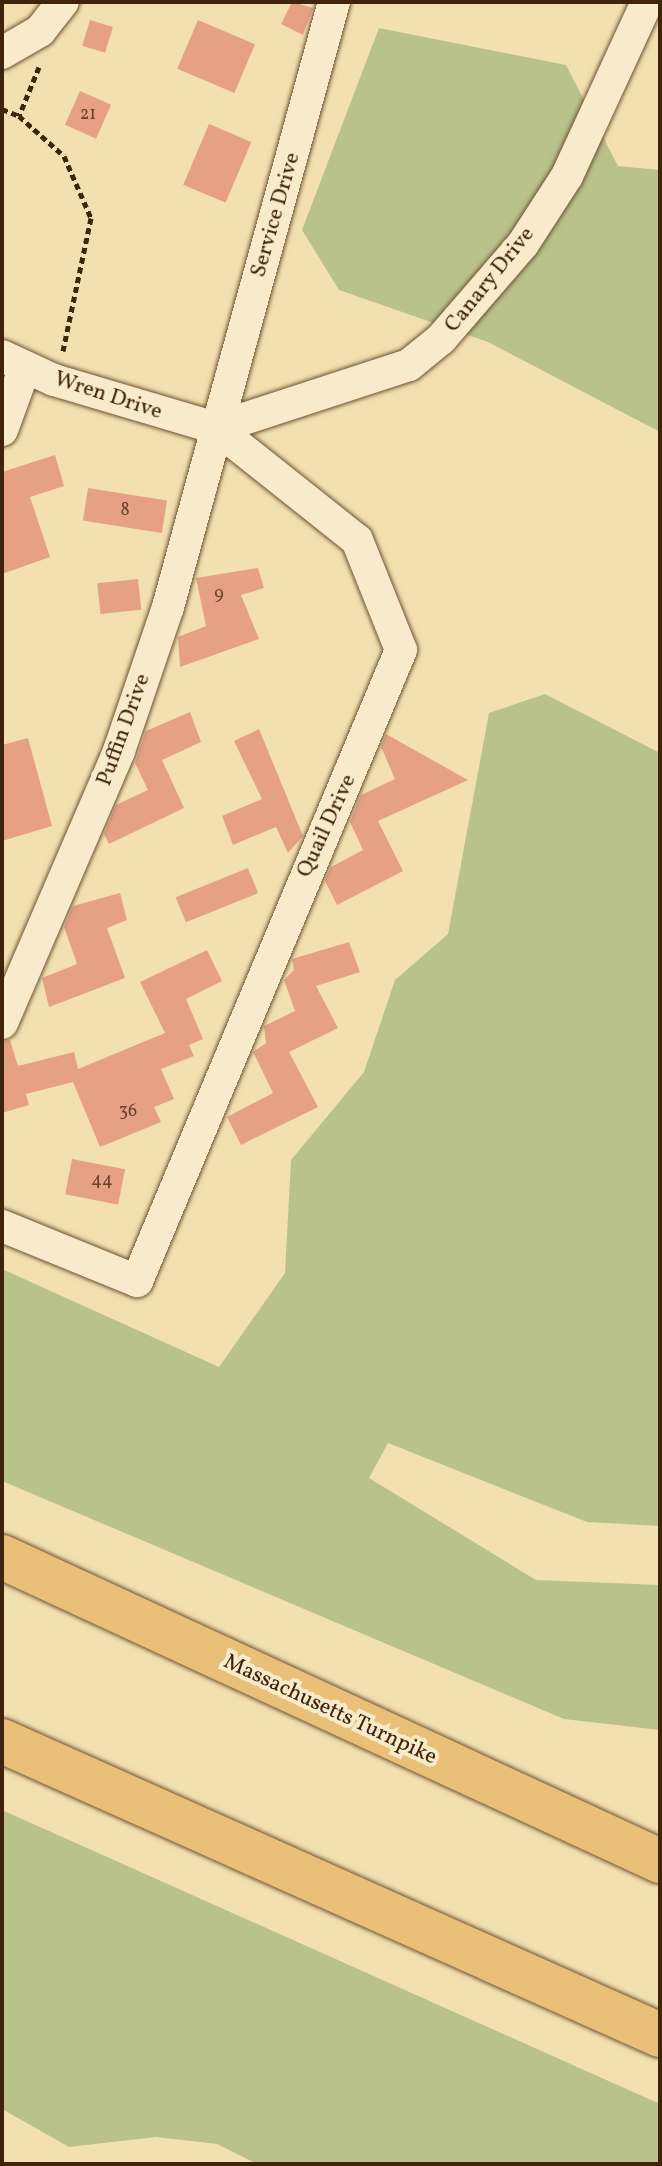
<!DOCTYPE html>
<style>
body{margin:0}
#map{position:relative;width:662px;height:2166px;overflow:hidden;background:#f3e0b0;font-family:Vollkorn,serif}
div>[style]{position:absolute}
.green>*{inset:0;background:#bac28c}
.building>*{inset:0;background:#e6a185;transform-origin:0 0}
.path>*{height:5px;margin-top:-2.5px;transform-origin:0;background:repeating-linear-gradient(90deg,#40230b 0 6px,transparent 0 10px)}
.roads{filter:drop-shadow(0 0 2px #6d5234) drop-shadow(0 0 2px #6d5234)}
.street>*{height:32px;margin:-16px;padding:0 16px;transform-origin:16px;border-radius:16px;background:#f7ebcc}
.highway>*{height:44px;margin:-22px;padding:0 22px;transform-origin:22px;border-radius:22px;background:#eac078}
span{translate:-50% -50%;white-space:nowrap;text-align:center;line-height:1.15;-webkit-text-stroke:8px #f7ebcc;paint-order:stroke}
.number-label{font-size:18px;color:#6a422a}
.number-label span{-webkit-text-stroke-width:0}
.street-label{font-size:22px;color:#40230b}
.frame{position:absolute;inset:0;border:4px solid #40230b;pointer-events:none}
</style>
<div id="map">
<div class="green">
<div style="clip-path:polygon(379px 28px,566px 65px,618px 166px,660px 170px,660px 432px,488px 342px,339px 290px,302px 230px)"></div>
<div style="clip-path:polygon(545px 694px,660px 753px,660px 1526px,587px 1522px,388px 1443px,369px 1478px,536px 1580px,660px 1585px,660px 1730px,564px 1719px,2px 1481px,2px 1269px,219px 1367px,285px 1273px,291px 1160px,364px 1072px,395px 980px,448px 934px,489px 713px)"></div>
<div style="clip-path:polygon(2px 1810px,660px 2104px,660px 2164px,257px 2164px,217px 2144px,156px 2137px,69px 2147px,2px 2109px)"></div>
</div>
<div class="building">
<div style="clip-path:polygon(292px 2px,313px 8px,303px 35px,281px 24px)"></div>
<div style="left:90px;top:20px;width:24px;height:27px;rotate:17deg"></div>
<div style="left:198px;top:20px;width:62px;height:53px;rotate:23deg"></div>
<div style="left:80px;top:91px;width:34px;height:37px;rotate:24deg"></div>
<div style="left:209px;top:124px;width:46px;height:66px;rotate:23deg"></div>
<div style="clip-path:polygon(55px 455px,64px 486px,30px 497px,50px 557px,2px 574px,2px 472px)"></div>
<div style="left:88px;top:488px;width:80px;height:33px;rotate:9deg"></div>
<div style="clip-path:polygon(258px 568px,264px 588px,241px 595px,259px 639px,180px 667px,178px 637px,206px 626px,196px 578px)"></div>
<div style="left:138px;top:579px;width:31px;height:41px;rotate:84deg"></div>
<div style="clip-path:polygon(190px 712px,201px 742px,162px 760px,184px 808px,109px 844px,104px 834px,116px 805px,148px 790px,135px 763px,146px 731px)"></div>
<div style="clip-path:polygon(259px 729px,303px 836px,288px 853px,276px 827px,233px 845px,222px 816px,262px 799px,234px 741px)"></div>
<div style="clip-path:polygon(386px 734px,468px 780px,378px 821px,403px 871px,337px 905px,325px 881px,331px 867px,363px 850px,350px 822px,361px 795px,395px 779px,381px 747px)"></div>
<div style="clip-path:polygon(28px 738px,52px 826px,2px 841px,2px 745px)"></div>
<div style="left:248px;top:868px;width:27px;height:78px;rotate:68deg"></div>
<div style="clip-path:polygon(120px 893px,127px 920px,107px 928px,125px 978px,49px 1007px,42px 978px,77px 964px,64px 927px,73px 906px)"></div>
<div style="clip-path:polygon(349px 942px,360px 972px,316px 986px,338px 1028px,289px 1052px,318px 1107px,241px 1145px,227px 1117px,273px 1093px,253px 1052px,266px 1043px,264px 1026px,295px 1011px,284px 980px,294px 970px,292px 959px)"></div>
<div style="clip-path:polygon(207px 950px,222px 981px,186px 999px,203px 1039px,189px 1045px,194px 1056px,161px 1069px,174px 1099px,154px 1107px,161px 1122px,100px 1147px,73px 1082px,26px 1094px,29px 1105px,2px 1113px,2px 1042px,10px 1040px,18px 1066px,74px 1052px,78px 1069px,165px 1033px,140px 982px)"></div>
<div style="left:72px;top:1159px;width:54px;height:36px;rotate:11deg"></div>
</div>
<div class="path">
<div style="left:39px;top:67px;width:53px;rotate:112.2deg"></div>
<div style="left:19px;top:116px;width:60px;rotate:41.6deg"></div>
<div style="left:64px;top:156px;width:68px;rotate:66.5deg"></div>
<div style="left:91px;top:218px;width:136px;rotate:101.9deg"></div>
<div style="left:2px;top:109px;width:18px;rotate:22deg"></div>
</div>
<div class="roads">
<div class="street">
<div style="left:2px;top:53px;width:44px;rotate:-30.1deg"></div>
<div style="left:40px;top:31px;width:37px;rotate:-52deg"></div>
<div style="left:2px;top:356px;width:57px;rotate:24.8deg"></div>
<div style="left:54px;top:380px;width:169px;rotate:16.5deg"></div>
<div style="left:216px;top:428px;width:180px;rotate:38.5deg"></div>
<div style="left:357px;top:540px;width:118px;rotate:68.2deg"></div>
<div style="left:401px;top:650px;width:684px;rotate:112.7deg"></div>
<div style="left:137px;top:1281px;width:146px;rotate:-157.8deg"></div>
<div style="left:216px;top:428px;width:203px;rotate:-18.1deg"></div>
<div style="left:409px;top:365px;width:41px;rotate:-39.1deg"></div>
<div style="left:441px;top:339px;width:125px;rotate:-49.2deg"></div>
<div style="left:523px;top:244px;width:81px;rotate:-57.1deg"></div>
<div style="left:567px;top:176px;width:192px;rotate:-65.3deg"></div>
<div style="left:2px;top:430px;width:67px;rotate:-69.9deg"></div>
<div style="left:2px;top:1023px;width:296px;rotate:-66.7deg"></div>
<div style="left:119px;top:751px;width:152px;rotate:-71.2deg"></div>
<div style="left:168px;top:607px;width:627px;rotate:-74.66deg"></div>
</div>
<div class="highway">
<div style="left:2px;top:1557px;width:725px;rotate:24.8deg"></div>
<div style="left:2px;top:1741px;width:721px;rotate:24.08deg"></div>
</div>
</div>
<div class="number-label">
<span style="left:88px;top:115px">21</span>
<span style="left:125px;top:511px">8</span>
<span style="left:219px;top:595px">9</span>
<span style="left:128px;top:1112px">36</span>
<span style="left:102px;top:1181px">44</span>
</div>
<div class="street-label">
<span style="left:276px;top:215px;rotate:-74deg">Service Drive</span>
<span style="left:490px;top:280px;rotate:-51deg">Canary Drive</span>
<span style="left:108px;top:396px;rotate:18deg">Wren Drive</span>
<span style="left:124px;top:730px;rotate:-70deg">Puffin Drive</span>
<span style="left:327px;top:826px;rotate:-65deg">Quail Drive</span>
<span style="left:330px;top:1710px;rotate:25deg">Massachusetts Turnpike</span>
</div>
<div class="frame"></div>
</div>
